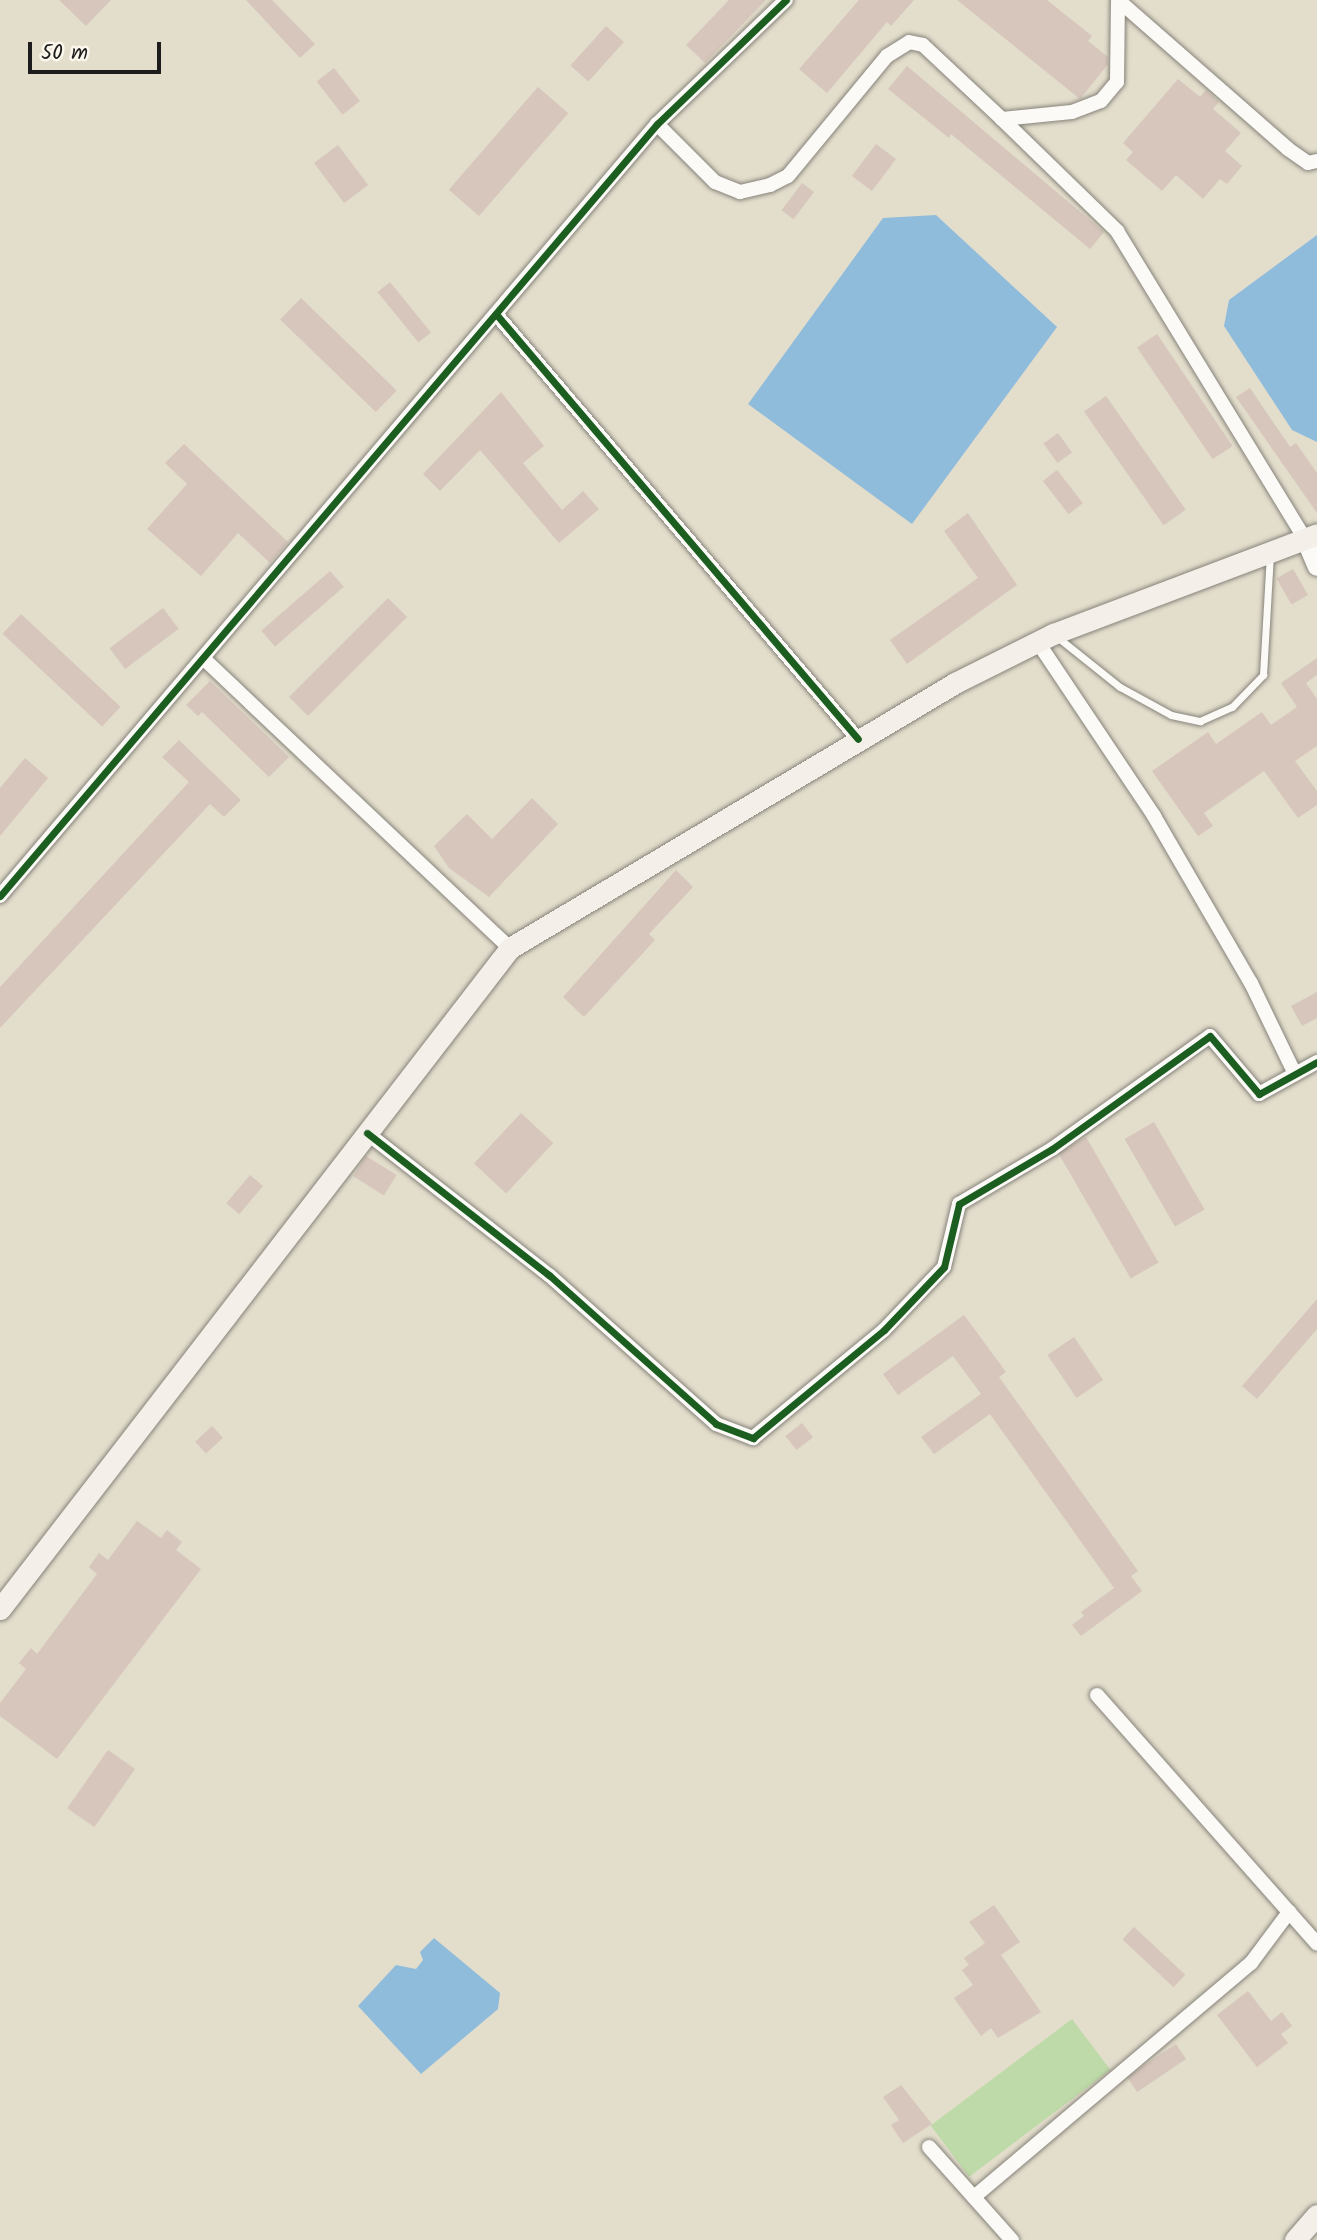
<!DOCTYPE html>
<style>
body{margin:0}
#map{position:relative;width:1317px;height:2240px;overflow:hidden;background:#e3ddcc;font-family:Kalam,sans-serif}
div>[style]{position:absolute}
.green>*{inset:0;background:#bedaa8;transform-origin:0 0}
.water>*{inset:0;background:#90bcdb}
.building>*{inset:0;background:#d7c6bc;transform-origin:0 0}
.roads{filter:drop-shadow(0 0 2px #86837a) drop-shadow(0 0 2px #86837a)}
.service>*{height:7px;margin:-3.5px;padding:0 3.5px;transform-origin:3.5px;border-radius:3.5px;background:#fbfaf7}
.minor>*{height:14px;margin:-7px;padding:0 7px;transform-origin:7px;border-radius:7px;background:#fbfaf7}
.tertiary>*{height:18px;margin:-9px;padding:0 9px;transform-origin:9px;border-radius:9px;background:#fbfaf7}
.secondary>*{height:21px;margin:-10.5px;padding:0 10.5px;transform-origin:10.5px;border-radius:10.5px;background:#f4f0e9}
.cycleway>*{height:7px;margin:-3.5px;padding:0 3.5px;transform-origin:3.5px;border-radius:3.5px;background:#1b5e20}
span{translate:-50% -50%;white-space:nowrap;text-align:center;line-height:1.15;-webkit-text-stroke:5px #fbf7ec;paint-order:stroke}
.scale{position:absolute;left:28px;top:42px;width:133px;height:32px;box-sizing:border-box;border:4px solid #1c1c1c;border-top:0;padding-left:9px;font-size:21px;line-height:24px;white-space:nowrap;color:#1c1c1c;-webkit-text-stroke:5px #fbf7ec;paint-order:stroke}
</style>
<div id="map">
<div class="green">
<div style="left:1072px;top:2019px;width:64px;height:177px;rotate:53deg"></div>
</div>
<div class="water">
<div style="clip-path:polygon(936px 215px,1057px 327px,912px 524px,748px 404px,883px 218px)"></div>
<div style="clip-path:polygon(1317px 235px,1317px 442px,1292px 430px,1224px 326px,1229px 300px)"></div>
<div style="clip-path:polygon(434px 1938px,500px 1993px,498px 2009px,421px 2074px,358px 2006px,396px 1965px,416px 1969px,423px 1960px,420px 1952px)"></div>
</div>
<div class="building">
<div style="clip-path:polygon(59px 0,111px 0,86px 26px)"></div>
<div style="clip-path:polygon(246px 0,272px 0,315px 44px,300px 58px)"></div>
<div style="clip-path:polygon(729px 0,766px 0,705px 63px,686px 45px)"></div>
<div style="clip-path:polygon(859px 0,914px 0,891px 26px,887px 22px,827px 93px,799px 69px)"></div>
<div style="clip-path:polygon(957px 0,1047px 0,1092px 36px,1088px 41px,1108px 57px,1108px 64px,1080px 99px)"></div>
<div style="left:606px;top:26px;width:24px;height:53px;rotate:42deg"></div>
<div style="clip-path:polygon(907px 66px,1104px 232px,1090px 249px,951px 134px,949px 138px,888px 89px)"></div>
<div style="left:334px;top:68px;width:42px;height:22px;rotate:52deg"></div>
<div style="clip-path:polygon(1178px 79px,1200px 97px,1206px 90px,1219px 102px,1213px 109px,1241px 133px,1225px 151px,1242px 166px,1227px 184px,1220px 179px,1203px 199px,1176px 175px,1162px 191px,1126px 160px,1133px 152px,1123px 143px)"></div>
<div style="left:538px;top:87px;width:40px;height:136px;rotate:41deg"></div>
<div style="left:876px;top:144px;width:25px;height:40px;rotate:37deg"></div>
<div style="left:338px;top:145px;width:50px;height:30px;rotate:53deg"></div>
<div style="left:802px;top:183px;width:15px;height:34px;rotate:37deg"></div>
<div style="left:390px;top:282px;width:65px;height:16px;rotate:51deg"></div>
<div style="left:301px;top:298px;width:133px;height:30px;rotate:44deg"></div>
<div style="left:1157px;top:334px;width:135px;height:24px;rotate:56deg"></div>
<div style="clip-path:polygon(1250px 388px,1290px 447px,1296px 443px,1317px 473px,1317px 513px,1236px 397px)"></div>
<div style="clip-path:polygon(501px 392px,544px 446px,523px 463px,562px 510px,583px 491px,599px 509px,559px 543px,480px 450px,440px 491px,423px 474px)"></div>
<div style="left:1106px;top:396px;width:139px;height:27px;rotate:55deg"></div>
<div style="left:1058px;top:433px;width:24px;height:18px;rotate:54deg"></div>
<div style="clip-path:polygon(184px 444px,288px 542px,270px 563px,238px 533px,201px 576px,147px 529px,187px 484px,165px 463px)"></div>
<div style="left:1057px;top:470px;width:42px;height:18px;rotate:52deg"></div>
<div style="clip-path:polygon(968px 513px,1017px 585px,907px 664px,890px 640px,978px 578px,944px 531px)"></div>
<div style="left:1293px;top:569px;width:30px;height:19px;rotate:60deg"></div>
<div style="left:330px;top:571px;width:21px;height:91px;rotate:49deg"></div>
<div style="left:388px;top:598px;width:27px;height:140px;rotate:45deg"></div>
<div style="left:163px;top:608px;width:26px;height:67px;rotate:53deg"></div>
<div style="left:21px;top:614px;width:136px;height:27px;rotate:43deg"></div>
<div style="clip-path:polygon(1317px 658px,1317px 675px,1306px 683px,1317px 699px,1317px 746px,1295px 761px,1317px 791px,1317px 805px,1298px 818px,1264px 771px,1204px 813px,1213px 826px,1198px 836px,1152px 771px,1208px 732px,1216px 744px,1262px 712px,1271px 725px,1297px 707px,1281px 683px)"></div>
<div style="clip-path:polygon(210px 681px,289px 757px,269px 777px,202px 712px,198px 716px,186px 705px)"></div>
<div style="clip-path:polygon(179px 740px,241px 800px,224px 817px,210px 804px,0 1028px,0 987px,189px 782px,162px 757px)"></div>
<div style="clip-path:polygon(25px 758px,48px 778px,0 836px,0 788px)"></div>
<div style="clip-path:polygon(532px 798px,558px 824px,489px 897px,449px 868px,434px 846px,467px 814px,492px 839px)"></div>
<div style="clip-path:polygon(676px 870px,693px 887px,649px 934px,655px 940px,584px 1017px,563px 997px)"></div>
<div style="clip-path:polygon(1317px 992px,1317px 1018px,1302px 1026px,1291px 1006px)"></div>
<div style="left:521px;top:1113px;width:44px;height:69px;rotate:43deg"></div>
<div style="left:1154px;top:1122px;width:101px;height:34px;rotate:60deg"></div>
<div style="left:1086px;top:1137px;width:145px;height:32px;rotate:60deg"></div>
<div style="left:366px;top:1156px;width:36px;height:24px;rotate:32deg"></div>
<div style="left:250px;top:1175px;width:17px;height:37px;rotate:40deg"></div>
<div style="clip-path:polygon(1317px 1299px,1317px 1329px,1257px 1399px,1242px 1386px)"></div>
<div style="clip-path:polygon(964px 1315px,1006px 1372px,999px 1377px,1138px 1571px,1131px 1576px,1142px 1591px,1081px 1636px,1072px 1625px,1084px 1616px,1081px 1612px,1114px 1588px,990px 1414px,934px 1454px,921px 1437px,981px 1394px,953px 1356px,898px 1395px,883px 1374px)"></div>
<div style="left:1074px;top:1337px;width:52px;height:32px;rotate:56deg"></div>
<div style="left:802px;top:1423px;width:18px;height:21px;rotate:52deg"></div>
<div style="left:212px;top:1426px;width:16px;height:23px;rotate:47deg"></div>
<div style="clip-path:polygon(137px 1521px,161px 1538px,167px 1530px,182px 1542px,176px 1550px,201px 1569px,57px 1759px,0 1716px,0 1703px,26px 1669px,19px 1663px,31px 1648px,37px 1654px,97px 1574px,89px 1567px,99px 1553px,108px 1560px)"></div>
<div style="left:108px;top:1750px;width:33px;height:71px;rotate:35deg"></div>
<div style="clip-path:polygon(994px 1905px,1020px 1942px,1001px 1955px,1041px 2012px,998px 2038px,991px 2028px,981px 2036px,954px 1998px,973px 1985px,962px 1970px,969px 1965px,964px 1958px,985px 1943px,969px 1922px)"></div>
<div style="left:1134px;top:1927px;width:70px;height:17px;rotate:43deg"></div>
<div style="clip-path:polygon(1248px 1991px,1271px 2021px,1282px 2012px,1292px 2026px,1281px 2034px,1288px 2043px,1257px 2067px,1217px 2015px)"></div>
<div style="left:1176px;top:2044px;width:18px;height:59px;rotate:56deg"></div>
<div style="clip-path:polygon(901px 2085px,932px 2124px,903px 2143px,891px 2125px,899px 2120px,883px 2097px)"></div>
</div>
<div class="roads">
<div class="service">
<div style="left:1056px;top:636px;width:82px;rotate:38.6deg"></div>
<div style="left:1120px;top:687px;width:58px;rotate:28.8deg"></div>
<div style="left:1171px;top:715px;width:30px;rotate:12deg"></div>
<div style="left:1200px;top:721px;width:35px;rotate:-24deg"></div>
<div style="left:1232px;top:707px;width:45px;rotate:-45.9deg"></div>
<div style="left:1263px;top:675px;width:120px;rotate:-86.7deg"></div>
</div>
<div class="minor">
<div style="left:1118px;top:0;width:226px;rotate:41.2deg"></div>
<div style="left:1288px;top:149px;width:24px;rotate:35deg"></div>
<div style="left:1308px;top:163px;width:9px;rotate:-13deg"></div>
<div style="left:1002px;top:119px;width:161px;rotate:44.2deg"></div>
<div style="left:1117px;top:231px;width:361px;rotate:58.6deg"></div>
<div style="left:657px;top:124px;width:82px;rotate:45deg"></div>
<div style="left:715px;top:182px;width:27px;rotate:22deg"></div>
<div style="left:740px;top:192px;width:31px;rotate:-13deg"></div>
<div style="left:770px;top:185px;width:20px;rotate:-27deg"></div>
<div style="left:788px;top:176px;width:156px;rotate:-50.5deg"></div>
<div style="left:887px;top:56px;width:26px;rotate:-32deg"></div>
<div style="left:909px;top:42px;width:14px;rotate:12deg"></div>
<div style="left:923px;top:45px;width:108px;rotate:43.1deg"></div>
<div style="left:1002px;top:119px;width:70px;rotate:-5.7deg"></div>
<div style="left:1072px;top:112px;width:31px;rotate:-21deg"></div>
<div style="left:1101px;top:101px;width:25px;rotate:-50deg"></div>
<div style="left:1117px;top:82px;width:80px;rotate:-89.3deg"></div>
<div style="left:496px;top:314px;width:558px;rotate:49.58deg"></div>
<div style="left:1037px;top:641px;width:211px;rotate:56.2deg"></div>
<div style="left:1154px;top:816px;width:193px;rotate:59.9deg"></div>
<div style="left:1251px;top:983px;width:101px;rotate:64.2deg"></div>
<div style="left:203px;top:658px;width:422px;rotate:43.4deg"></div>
<div style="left:0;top:896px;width:1014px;rotate:-49.6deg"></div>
<div style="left:657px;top:124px;width:179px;rotate:-43.9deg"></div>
<div style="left:367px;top:1133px;width:231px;rotate:38deg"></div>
<div style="left:549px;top:1275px;width:224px;rotate:41.7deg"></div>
<div style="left:716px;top:1424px;width:40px;rotate:21deg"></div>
<div style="left:753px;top:1438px;width:170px;rotate:-39.5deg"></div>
<div style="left:884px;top:1330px;width:87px;rotate:-46.4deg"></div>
<div style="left:944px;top:1267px;width:65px;rotate:-76.6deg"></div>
<div style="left:959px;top:1204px;width:108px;rotate:-30.6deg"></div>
<div style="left:1052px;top:1149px;width:194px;rotate:-35.6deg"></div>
<div style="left:1210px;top:1036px;width:76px;rotate:49.8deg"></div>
<div style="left:1259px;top:1094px;width:66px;rotate:-28.9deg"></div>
<div style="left:1097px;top:1695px;width:332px;rotate:48.5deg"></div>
<div style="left:929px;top:2147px;width:125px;rotate:48.3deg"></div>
<div style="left:974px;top:2197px;width:363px;rotate:-40.2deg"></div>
<div style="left:1251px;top:1963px;width:64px;rotate:-53.3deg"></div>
</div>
<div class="tertiary">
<div style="left:1305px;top:539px;width:30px;rotate:67deg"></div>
</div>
<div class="secondary">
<div style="left:0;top:1609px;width:835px;rotate:-52.35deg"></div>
<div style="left:510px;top:948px;width:518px;rotate:-30.77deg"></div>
<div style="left:955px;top:683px;width:110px;rotate:-26.6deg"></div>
<div style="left:1053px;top:634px;width:282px;rotate:-20.7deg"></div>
<div style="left:1295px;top:2240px;width:33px;rotate:-49deg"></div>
</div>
</div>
<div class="cycleway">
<div style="left:496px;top:314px;width:558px;rotate:49.58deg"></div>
<div style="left:0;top:896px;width:1014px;rotate:-49.6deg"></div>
<div style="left:657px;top:124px;width:179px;rotate:-43.9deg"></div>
<div style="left:367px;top:1133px;width:231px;rotate:38deg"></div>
<div style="left:549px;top:1275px;width:224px;rotate:41.7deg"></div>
<div style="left:716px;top:1424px;width:40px;rotate:21deg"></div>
<div style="left:753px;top:1438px;width:170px;rotate:-39.5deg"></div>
<div style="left:884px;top:1330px;width:87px;rotate:-46.4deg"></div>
<div style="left:944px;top:1267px;width:65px;rotate:-76.6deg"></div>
<div style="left:959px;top:1204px;width:108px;rotate:-30.6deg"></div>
<div style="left:1052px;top:1149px;width:194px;rotate:-35.6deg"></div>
<div style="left:1210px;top:1036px;width:76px;rotate:49.8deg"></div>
<div style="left:1259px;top:1094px;width:66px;rotate:-28.9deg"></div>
</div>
<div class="scale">50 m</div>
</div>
